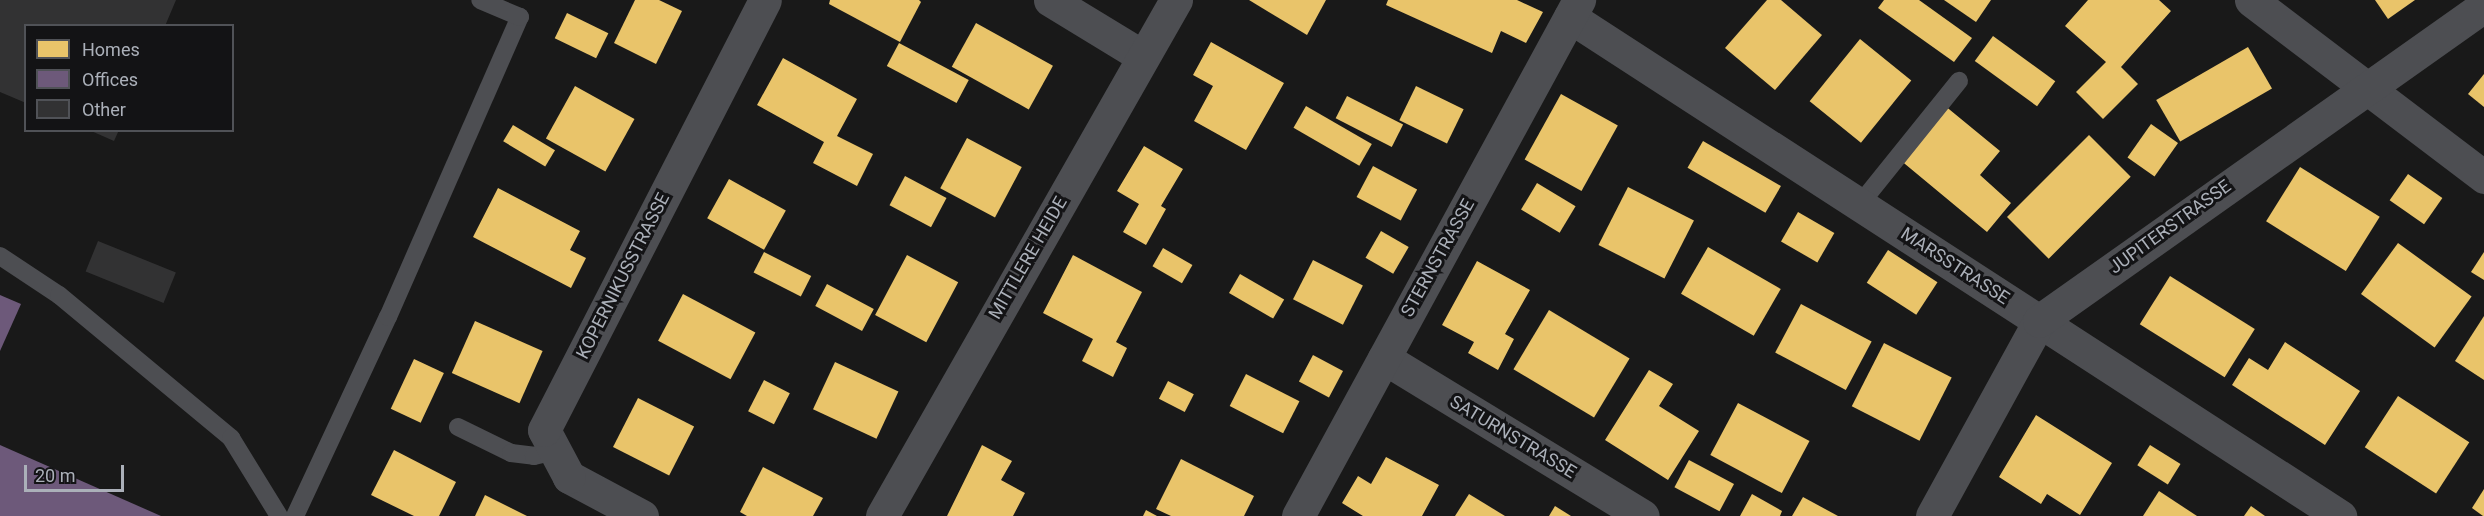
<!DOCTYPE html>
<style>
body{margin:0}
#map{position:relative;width:2484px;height:516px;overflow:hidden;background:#191919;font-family:Roboto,sans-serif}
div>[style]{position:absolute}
.homes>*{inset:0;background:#e9c46a;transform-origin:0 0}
.offices>*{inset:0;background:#6d597a}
.building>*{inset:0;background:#323233;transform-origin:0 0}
.lane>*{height:18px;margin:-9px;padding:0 9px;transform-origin:9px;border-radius:9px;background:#4d4e52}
.street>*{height:33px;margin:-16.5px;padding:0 16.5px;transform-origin:16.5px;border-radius:16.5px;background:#4d4e52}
span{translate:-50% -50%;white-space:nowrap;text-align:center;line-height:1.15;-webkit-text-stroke:6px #131315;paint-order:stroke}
.street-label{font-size:18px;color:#abb0b9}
.legend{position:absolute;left:24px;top:24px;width:210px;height:108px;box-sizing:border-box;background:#131315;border:2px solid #505257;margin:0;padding:8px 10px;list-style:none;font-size:18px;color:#abb0b9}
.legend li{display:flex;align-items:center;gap:12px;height:30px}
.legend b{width:30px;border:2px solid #505257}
.scale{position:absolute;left:24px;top:465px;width:100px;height:27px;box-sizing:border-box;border:3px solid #abb0b9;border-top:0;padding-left:8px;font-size:18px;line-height:21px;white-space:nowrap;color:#abb0b9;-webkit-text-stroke:4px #131315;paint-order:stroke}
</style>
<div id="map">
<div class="homes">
<div style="clip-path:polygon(635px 0,659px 0,682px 11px,656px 64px,614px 43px)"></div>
<div style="clip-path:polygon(830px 0,919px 0,921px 2px,900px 42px,829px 4px)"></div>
<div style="clip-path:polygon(1249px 0,1326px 0,1307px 35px)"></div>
<div style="clip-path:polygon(1388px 0,1517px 0,1543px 12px,1526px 43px,1501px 31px,1492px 53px,1386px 5px)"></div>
<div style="clip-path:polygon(1767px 0,1781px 0,1822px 35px,1775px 90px,1725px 48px)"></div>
<div style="clip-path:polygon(1884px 0,1919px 0,1972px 38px,1954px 62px,1878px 8px)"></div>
<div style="clip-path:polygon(1944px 0,1991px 0,1976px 22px)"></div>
<div style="clip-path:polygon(2088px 0,2159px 0,2171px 11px,2121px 67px,2138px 84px,2103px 119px,2076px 92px,2106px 62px,2065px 26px)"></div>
<div style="clip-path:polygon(2375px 0,2415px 0,2388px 19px)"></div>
<div style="left:567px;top:13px;width:46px;height:28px;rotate:26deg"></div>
<div style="left:976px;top:23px;width:88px;height:50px;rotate:29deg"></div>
<div style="left:1993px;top:36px;width:77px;height:31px;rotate:36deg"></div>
<div style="left:1860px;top:39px;width:66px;height:80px;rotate:39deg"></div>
<div style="clip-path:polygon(1211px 42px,1284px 83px,1246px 150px,1194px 121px,1213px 86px,1193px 75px)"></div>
<div style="left:899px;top:43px;width:79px;height:26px;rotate:28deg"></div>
<div style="left:2248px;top:47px;width:48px;height:106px;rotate:60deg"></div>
<div style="clip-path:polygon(783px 58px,857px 99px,837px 136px,873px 154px,857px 186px,813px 163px,824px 142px,757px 105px)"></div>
<div style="clip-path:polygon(2484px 74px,2484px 107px,2468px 94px)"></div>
<div style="left:575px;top:86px;width:68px;height:60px;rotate:29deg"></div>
<div style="left:1416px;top:86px;width:53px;height:38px;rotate:26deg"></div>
<div style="left:1561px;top:94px;width:65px;height:75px;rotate:29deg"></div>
<div style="left:1347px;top:96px;width:63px;height:25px;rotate:27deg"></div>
<div style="clip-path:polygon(1944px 105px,2000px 151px,1980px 175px,2011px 203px,1987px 232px,1899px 159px)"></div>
<div style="left:1306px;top:106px;width:76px;height:25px;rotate:30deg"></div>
<div style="left:2151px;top:124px;width:33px;height:41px;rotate:35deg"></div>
<div style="left:513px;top:125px;width:49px;height:19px;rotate:31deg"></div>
<div style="left:2089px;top:135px;width:59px;height:116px;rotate:45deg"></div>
<div style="left:967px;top:138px;width:62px;height:57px;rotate:28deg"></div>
<div style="left:1703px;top:141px;width:90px;height:31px;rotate:30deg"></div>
<div style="clip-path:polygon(1144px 146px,1183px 169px,1161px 206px,1166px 209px,1146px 245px,1123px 232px,1139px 204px,1117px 191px)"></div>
<div style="left:1373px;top:166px;width:50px;height:35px;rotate:28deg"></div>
<div style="left:2300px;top:167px;width:94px;height:64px;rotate:32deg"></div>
<div style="left:2408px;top:174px;width:42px;height:32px;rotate:35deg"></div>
<div style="left:905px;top:176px;width:47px;height:33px;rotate:28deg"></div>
<div style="left:729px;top:179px;width:65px;height:45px;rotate:29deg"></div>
<div style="left:1537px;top:183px;width:45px;height:31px;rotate:31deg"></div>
<div style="left:1628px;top:187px;width:74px;height:65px;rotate:27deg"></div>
<div style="clip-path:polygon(498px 188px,580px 231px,570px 250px,586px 258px,571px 288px,473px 237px)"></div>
<div style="left:1798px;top:212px;width:42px;height:34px;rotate:30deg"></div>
<div style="left:1381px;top:231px;width:32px;height:31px;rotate:30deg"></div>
<div style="left:2398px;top:243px;width:91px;height:63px;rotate:36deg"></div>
<div style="left:1708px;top:247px;width:84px;height:54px;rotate:30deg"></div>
<div style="left:1163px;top:248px;width:34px;height:21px;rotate:30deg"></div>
<div style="left:1888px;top:250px;width:59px;height:39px;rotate:33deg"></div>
<div style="left:764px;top:252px;width:53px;height:23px;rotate:27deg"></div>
<div style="clip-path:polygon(2484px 252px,2484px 280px,2471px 272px)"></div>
<div style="left:907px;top:255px;width:58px;height:68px;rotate:28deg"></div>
<div style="clip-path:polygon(1073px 255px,1142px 292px,1116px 342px,1127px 348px,1113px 377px,1082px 361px,1093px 339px,1043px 313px)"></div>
<div style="left:1313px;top:260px;width:56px;height:44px;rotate:27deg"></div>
<div style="clip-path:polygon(1477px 261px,1530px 290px,1505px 334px,1514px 339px,1498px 370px,1468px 353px,1474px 342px,1442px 325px)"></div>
<div style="left:1240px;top:274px;width:51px;height:22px;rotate:30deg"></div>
<div style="left:2170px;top:276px;width:100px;height:57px;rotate:32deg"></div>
<div style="left:827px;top:284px;width:53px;height:25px;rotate:28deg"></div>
<div style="left:683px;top:294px;width:82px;height:53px;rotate:28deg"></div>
<div style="left:1801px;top:304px;width:80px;height:55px;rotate:28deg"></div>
<div style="left:1549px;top:310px;width:94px;height:69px;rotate:31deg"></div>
<div style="clip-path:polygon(2484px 316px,2484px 380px,2455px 361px)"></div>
<div style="left:475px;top:321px;width:74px;height:57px;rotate:24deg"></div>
<div style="clip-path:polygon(2285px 342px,2360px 391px,2325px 445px,2232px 385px,2249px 358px,2268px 370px)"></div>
<div style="left:1884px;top:343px;width:76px;height:71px;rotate:27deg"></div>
<div style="left:1313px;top:355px;width:34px;height:30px;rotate:28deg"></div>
<div style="left:414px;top:359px;width:33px;height:55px;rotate:25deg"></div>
<div style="left:835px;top:362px;width:70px;height:52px;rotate:25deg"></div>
<div style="clip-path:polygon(1649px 370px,1673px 384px,1659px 406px,1699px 431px,1668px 480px,1605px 440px)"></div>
<div style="left:1246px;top:374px;width:60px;height:36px;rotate:27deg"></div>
<div style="left:764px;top:380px;width:29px;height:35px;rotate:27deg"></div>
<div style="left:1168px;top:381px;width:29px;height:20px;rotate:27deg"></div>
<div style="left:2398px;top:396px;width:85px;height:61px;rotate:33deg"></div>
<div style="left:638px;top:398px;width:63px;height:55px;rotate:27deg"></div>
<div style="left:1738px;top:403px;width:81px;height:59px;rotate:28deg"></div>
<div style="clip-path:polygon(2036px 415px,2112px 463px,2080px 515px,2047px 494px,2041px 504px,1999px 477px)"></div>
<div style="clip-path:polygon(982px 445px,1012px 461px,1001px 480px,1025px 493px,1013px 516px,947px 516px)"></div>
<div style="left:2150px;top:445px;width:36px;height:24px;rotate:32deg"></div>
<div style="clip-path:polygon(394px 450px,456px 482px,439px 516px,414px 516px,371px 495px)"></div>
<div style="clip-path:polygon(1386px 457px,1439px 485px,1422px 516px,1363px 516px,1342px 503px,1358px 476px,1371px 484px)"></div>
<div style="clip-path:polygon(1181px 459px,1254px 496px,1244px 516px,1171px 516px,1156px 509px)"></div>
<div style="left:1689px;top:460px;width:51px;height:31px;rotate:28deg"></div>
<div style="clip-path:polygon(763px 467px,823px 498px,813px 516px,747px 516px,740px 512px)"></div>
<div style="clip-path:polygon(2484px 489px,2484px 516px,2483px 516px,2472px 508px)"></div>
<div style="clip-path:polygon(2159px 491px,2197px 516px,2143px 516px)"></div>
<div style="clip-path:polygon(1469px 494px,1505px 516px,1455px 516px)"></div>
<div style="clip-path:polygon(1752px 494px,1782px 511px,1780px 516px,1740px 516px)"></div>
<div style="clip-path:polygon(485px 495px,527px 516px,475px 516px)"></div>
<div style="clip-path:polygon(1803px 497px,1838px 516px,1792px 516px)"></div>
<div style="clip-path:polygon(1555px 506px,1571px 516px,1549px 516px)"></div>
<div style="clip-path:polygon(2251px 506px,2265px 516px,2244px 516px)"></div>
<div style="clip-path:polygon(1146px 510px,1157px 516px,1143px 516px)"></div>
</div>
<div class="offices">
<div style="clip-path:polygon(0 295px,21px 304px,0 351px)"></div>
<div style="clip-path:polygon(0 445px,161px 516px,0 516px)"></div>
</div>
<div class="building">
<div style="clip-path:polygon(0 0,176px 0,165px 26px,26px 26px,26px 103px,0 92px)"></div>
<div style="clip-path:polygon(89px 130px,119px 130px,114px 141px)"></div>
<div style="left:98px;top:241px;width:84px;height:33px;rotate:22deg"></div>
</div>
<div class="lane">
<div style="left:1860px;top:204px;width:158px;rotate:-51.2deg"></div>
<div style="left:0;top:256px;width:71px;rotate:33.5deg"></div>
<div style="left:59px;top:295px;width:224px;rotate:39.7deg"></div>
<div style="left:231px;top:438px;width:92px;rotate:58.4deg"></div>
<div style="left:458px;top:427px;width:59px;rotate:26.1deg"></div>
<div style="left:511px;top:453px;width:23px;rotate:7deg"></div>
<div style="left:534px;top:456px;width:22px;rotate:-13deg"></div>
<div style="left:295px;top:516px;width:220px;rotate:-65deg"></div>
<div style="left:388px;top:317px;width:328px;rotate:-66.3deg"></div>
<div style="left:520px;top:17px;width:43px;rotate:-157deg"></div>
</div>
<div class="street">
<div style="left:1050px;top:0;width:108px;rotate:31.3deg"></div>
<div style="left:2251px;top:0;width:293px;rotate:37.2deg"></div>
<div style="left:1570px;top:17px;width:918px;rotate:32.95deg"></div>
<div style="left:1384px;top:358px;width:303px;rotate:31.4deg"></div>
<div style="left:642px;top:516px;width:83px;rotate:-151.9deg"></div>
<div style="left:569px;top:477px;width:53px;rotate:-118deg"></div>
<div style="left:544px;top:430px;width:483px;rotate:-62.8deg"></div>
<div style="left:882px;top:516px;width:594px;rotate:-60.33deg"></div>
<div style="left:1298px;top:516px;width:588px;rotate:-61.43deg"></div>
<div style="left:1932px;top:516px;width:222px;rotate:-61.2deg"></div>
<div style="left:2039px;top:321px;width:545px;rotate:-35.29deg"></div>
</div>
<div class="street-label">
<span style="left:2170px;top:227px;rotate:-36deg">JUPITERSTRASSE</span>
<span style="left:1028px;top:258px;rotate:-60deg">MITTLERE HEIDE</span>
<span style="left:1438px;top:258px;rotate:-61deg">STERNSTRASSE</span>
<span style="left:1955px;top:266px;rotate:33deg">MARSSTRASSE</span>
<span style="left:623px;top:276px;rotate:-63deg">KOPERNIKUSSTRASSE</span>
<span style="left:1513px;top:437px;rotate:31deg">SATURNSTRASSE</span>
</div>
<ul class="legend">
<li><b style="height:16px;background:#e9c46a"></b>Homes</li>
<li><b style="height:16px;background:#6d597a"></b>Offices</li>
<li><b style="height:16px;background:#323233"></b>Other</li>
</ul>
<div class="scale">20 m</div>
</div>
